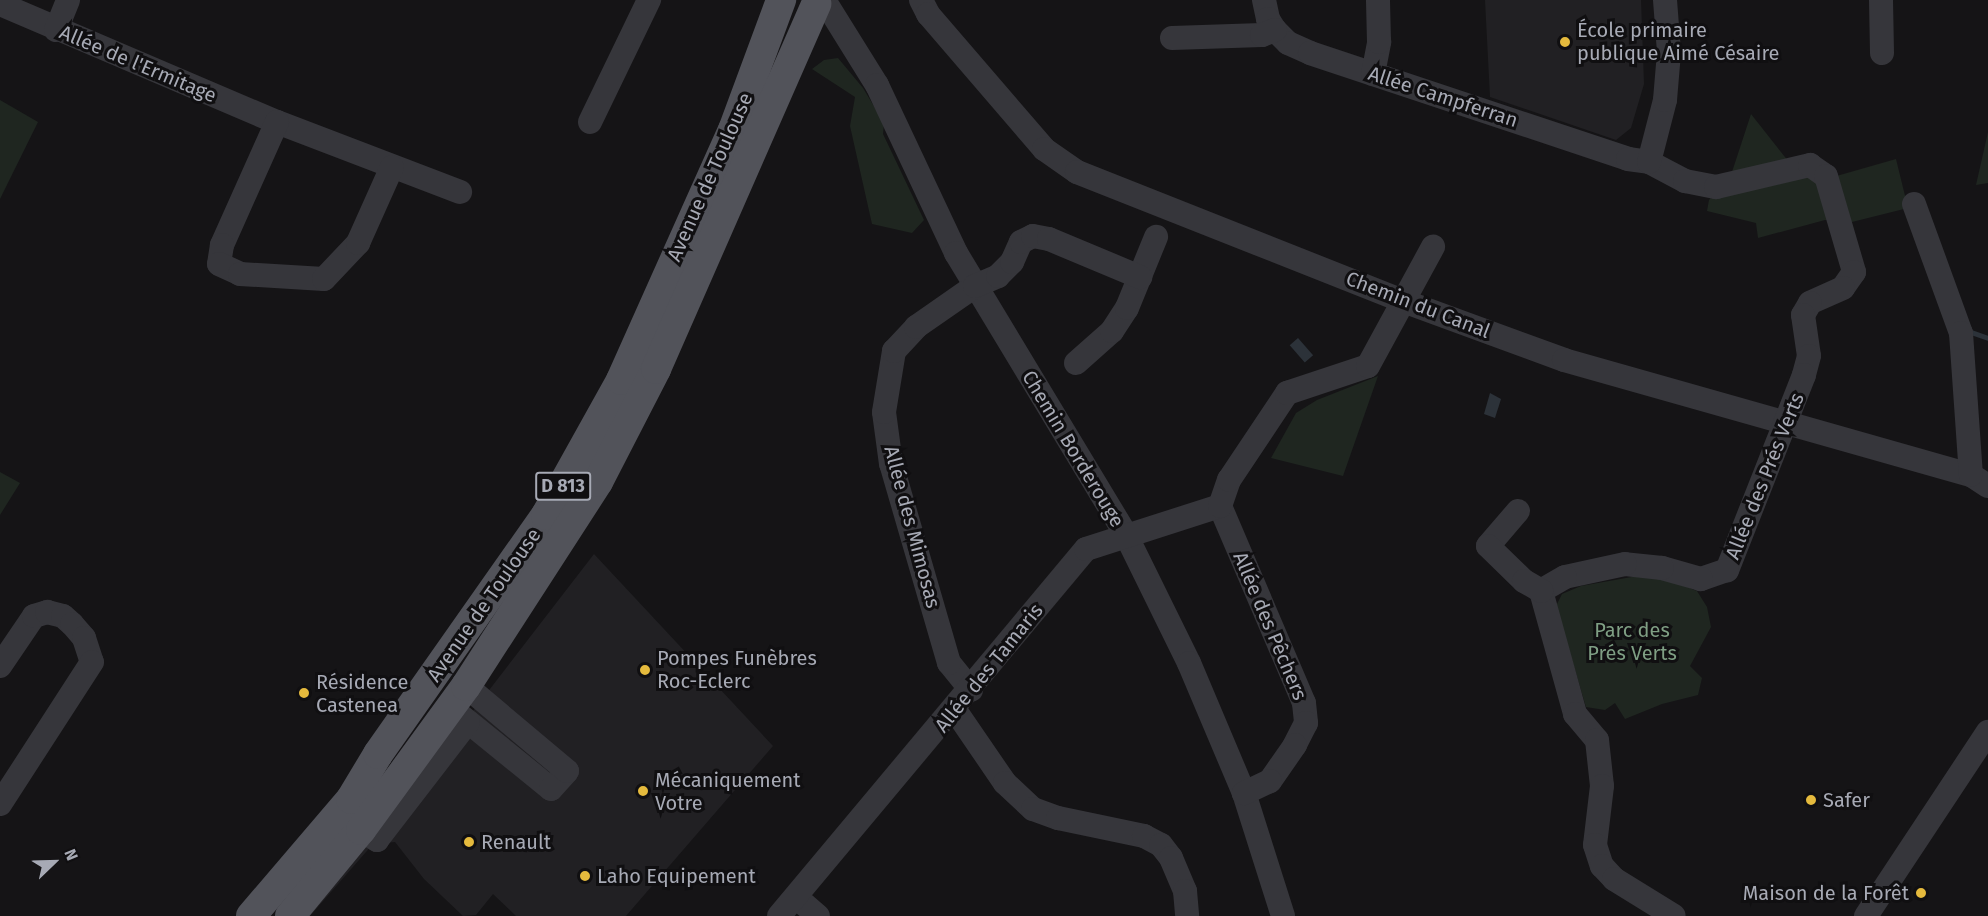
<!DOCTYPE html>
<meta charset="utf-8">
<style>
body{margin:0}
#map{position:relative;width:1988px;height:916px;overflow:hidden;background:#151416;font-family:"Fira Sans",sans-serif}
div>[style]{position:absolute}
.built>*{inset:0;background:#212023}
.green>*{inset:0;background:#1f2620}
.water>*{inset:0;background:#2c3239;transform-origin:0 0}
.stream>*{height:4.5px;margin:-2.25px;padding:0 2.25px;transform-origin:2.25px;border-radius:2.25px;background:#2c3239}
.minor>*{height:24px;margin:-12px;padding:0 12px;transform-origin:12px;border-radius:12px;background:#36363b}
.major>*{height:30px;margin:-15px;padding:0 15px;transform-origin:15px;border-radius:15px;background:#52535a}
.dots>*{width:16px;height:16px;translate:-50% -50%;box-sizing:border-box;border:3px solid #100f11;border-radius:50%}
span{translate:-50% -50%;white-space:nowrap;text-align:center;line-height:1.15;-webkit-text-stroke:6px #100f11;paint-order:stroke}
.shield-label span{padding:2px 4px;background:#100f11;border:2px solid;border-radius:4px;-webkit-text-stroke-width:0}
.shield-label{font-size:18px;color:#a7aab5;font-weight:700}
.poi-label{font-size:20px;color:#a7aab5}
.left{translate:0 -50%;text-align:left}
.right{translate:-100% -50%;text-align:right}
.street-label{font-size:20px;color:#a7aab5}
.park-label{font-size:20px;color:#7f9f84}
.north{position:absolute;left:24px;top:832px;width:60px;height:60px;-webkit-text-stroke:4px #100f11;paint-order:stroke;rotate:67deg;font-size:16px;font-weight:700;line-height:24px;text-align:center;color:#a7aab5}
.north::after{content:'';display:block;margin:auto;width:21px;height:27px;background:#a7aab5;clip-path:polygon(50% 0,100% 100%,50% 72%,0 100%)}
</style>
<div id="map">
<div class="built">
<div style="clip-path:polygon(1485px 0,1641px 0,1644px 84px,1631px 128px,1616px 140px,1490px 97px)"></div>
<div style="clip-path:polygon(594px 554px,773px 746px,626px 916px,516px 916px,493px 894px,476px 915px,463px 916px,424px 879px,395px 842px,373px 844px,310px 916px,295px 916px,446px 746px)"></div>
</div>
<div class="green">
<div style="clip-path:polygon(838px 58px,863px 88px,884px 123px,883px 134px,924px 220px,912px 233px,872px 224px,850px 126px,855px 97px,812px 69px,824px 60px)"></div>
<div style="clip-path:polygon(0 100px,38px 122px,0 199px)"></div>
<div style="clip-path:polygon(1751px 114px,1800px 176px,1833px 177px,1896px 159px,1908px 208px,1852px 222px,1825px 220px,1758px 238px,1756px 223px,1707px 211px,1709px 200px,1731px 175px)"></div>
<div style="clip-path:polygon(1988px 132px,1988px 183px,1976px 185px)"></div>
<div style="clip-path:polygon(1378px 376px,1343px 476px,1271px 458px,1296px 413px,1317px 400px)"></div>
<div style="clip-path:polygon(0 472px,20px 483px,0 515px)"></div>
<div style="clip-path:polygon(1637px 576px,1663px 577px,1697px 591px,1707px 607px,1711px 627px,1690px 666px,1702px 678px,1698px 695px,1662px 704px,1625px 719px,1615px 703px,1605px 710px,1586px 707px,1556px 606px,1562px 594px,1581px 586px)"></div>
</div>
<div class="water">
<div style="left:1298px;top:338px;width:23px;height:11px;rotate:49deg"></div>
<div style="clip-path:polygon(1490px 393px,1501px 399px,1495px 418px,1484px 414px)"></div>
</div>
<div class="stream">
<div style="left:1968px;top:331px;width:21px;rotate:19deg"></div>
</div>
<div class="minor">
<div style="left:824px;top:0;width:100px;rotate:58.1deg"></div>
<div style="left:877px;top:85px;width:186px;rotate:64.8deg"></div>
<div style="left:956px;top:253px;width:332px;rotate:58.9deg"></div>
<div style="left:1127px;top:537px;width:140px;rotate:63.8deg"></div>
<div style="left:1189px;top:663px;width:141px;rotate:67.1deg"></div>
<div style="left:1244px;top:793px;width:129px;rotate:72.4deg"></div>
<div style="left:921px;top:0;width:16px;rotate:63deg"></div>
<div style="left:928px;top:14px;width:178px;rotate:49.3deg"></div>
<div style="left:1044px;top:149px;width:40px;rotate:34.9deg"></div>
<div style="left:1077px;top:172px;width:342px;rotate:21.6deg"></div>
<div style="left:1395px;top:298px;width:180px;rotate:20.1deg"></div>
<div style="left:1564px;top:360px;width:423px;rotate:15.8deg"></div>
<div style="left:1971px;top:475px;width:20px;rotate:33deg"></div>
<div style="left:1264px;top:0;width:19px;rotate:78deg"></div>
<div style="left:1268px;top:19px;width:13px;rotate:58deg"></div>
<div style="left:1275px;top:30px;width:18px;rotate:45deg"></div>
<div style="left:1288px;top:43px;width:24px;rotate:24deg"></div>
<div style="left:1310px;top:53px;width:335px;rotate:18.4deg"></div>
<div style="left:1628px;top:159px;width:21px;rotate:8deg"></div>
<div style="left:1649px;top:162px;width:41px;rotate:27.8deg"></div>
<div style="left:1685px;top:181px;width:32px;rotate:11deg"></div>
<div style="left:1716px;top:187px;width:97px;rotate:-13.2deg"></div>
<div style="left:1810px;top:165px;width:19px;rotate:35deg"></div>
<div style="left:1826px;top:176px;width:100px;rotate:73.7deg"></div>
<div style="left:1854px;top:272px;width:19px;rotate:125deg"></div>
<div style="left:1843px;top:288px;width:36px;rotate:156deg"></div>
<div style="left:1810px;top:303px;width:14px;rotate:120deg"></div>
<div style="left:1803px;top:315px;width:41px;rotate:81.7deg"></div>
<div style="left:1809px;top:356px;width:20px;rotate:105deg"></div>
<div style="left:1804px;top:375px;width:210px;rotate:111.5deg"></div>
<div style="left:1727px;top:570px;width:28px;rotate:161deg"></div>
<div style="left:1701px;top:579px;width:41px;rotate:-164.2deg"></div>
<div style="left:1662px;top:568px;width:37px;rotate:-174deg"></div>
<div style="left:1625px;top:564px;width:61px;rotate:167.8deg"></div>
<div style="left:1565px;top:577px;width:28px;rotate:150deg"></div>
<div style="left:1541px;top:591px;width:128px;rotate:74.5deg"></div>
<div style="left:1575px;top:714px;width:34px;rotate:50deg"></div>
<div style="left:1597px;top:740px;width:46px;rotate:83.8deg"></div>
<div style="left:1602px;top:786px;width:59px;rotate:96.8deg"></div>
<div style="left:1595px;top:845px;width:22px;rotate:72deg"></div>
<div style="left:1602px;top:866px;width:18px;rotate:47deg"></div>
<div style="left:1614px;top:879px;width:70px;rotate:31.7deg"></div>
<div style="left:1881px;top:0;width:53px;rotate:88.9deg"></div>
<div style="left:0;top:4px;width:301px;rotate:23.1deg"></div>
<div style="left:277px;top:122px;width:196px;rotate:20.9deg"></div>
<div style="left:56px;top:30px;width:32px;rotate:-68deg"></div>
<div style="left:1172px;top:38px;width:90px;rotate:-1.9deg"></div>
<div style="left:1262px;top:35px;width:14px;rotate:-21deg"></div>
<div style="left:1373px;top:74px;width:33px;rotate:-79deg"></div>
<div style="left:1379px;top:42px;width:42px;rotate:-91.4deg"></div>
<div style="left:277px;top:122px;width:135px;rotate:114.1deg"></div>
<div style="left:222px;top:245px;width:19px;rotate:99deg"></div>
<div style="left:219px;top:264px;width:23px;rotate:25deg"></div>
<div style="left:240px;top:274px;width:84px;rotate:3.4deg"></div>
<div style="left:324px;top:279px;width:50px;rotate:-46.6deg"></div>
<div style="left:358px;top:243px;width:83px;rotate:-65.9deg"></div>
<div style="left:590px;top:122px;width:136px;rotate:-64.2deg"></div>
<div style="left:1649px;top:162px;width:64px;rotate:-75.5deg"></div>
<div style="left:1665px;top:100px;width:48px;rotate:-85.2deg"></div>
<div style="left:1669px;top:52px;width:52px;rotate:-94.4deg"></div>
<div style="left:1914px;top:204px;width:137px;rotate:70deg"></div>
<div style="left:1961px;top:333px;width:142px;rotate:86deg"></div>
<div style="left:1076px;top:363px;width:48px;rotate:-41.6deg"></div>
<div style="left:1112px;top:331px;width:27px;rotate:-57deg"></div>
<div style="left:1127px;top:308px;width:77px;rotate:-67.8deg"></div>
<div style="left:1220px;top:506px;width:214px;rotate:66.9deg"></div>
<div style="left:1304px;top:703px;width:20px;rotate:84deg"></div>
<div style="left:1306px;top:723px;width:25px;rotate:117deg"></div>
<div style="left:1295px;top:745px;width:44px;rotate:124.8deg"></div>
<div style="left:1270px;top:781px;width:29px;rotate:155deg"></div>
<div style="left:1518px;top:511px;width:46px;rotate:130.6deg"></div>
<div style="left:1488px;top:546px;width:50px;rotate:44.2deg"></div>
<div style="left:1524px;top:581px;width:20px;rotate:30deg"></div>
<div style="left:0;top:666px;width:60px;rotate:-55.8deg"></div>
<div style="left:34px;top:616px;width:14px;rotate:-17deg"></div>
<div style="left:47px;top:612px;width:16px;rotate:14deg"></div>
<div style="left:63px;top:616px;width:12px;rotate:42deg"></div>
<div style="left:72px;top:624px;width:18px;rotate:49deg"></div>
<div style="left:84px;top:638px;width:25px;rotate:72deg"></div>
<div style="left:92px;top:662px;width:169px;rotate:122.9deg"></div>
<div style="left:971px;top:690px;width:35px;rotate:-129deg"></div>
<div style="left:949px;top:663px;width:207px;rotate:-106.2deg"></div>
<div style="left:891px;top:464px;width:52px;rotate:-97.7deg"></div>
<div style="left:884px;top:412px;width:62px;rotate:-80.7deg"></div>
<div style="left:894px;top:351px;width:33px;rotate:-47deg"></div>
<div style="left:916px;top:327px;width:72px;rotate:-34.8deg"></div>
<div style="left:975px;top:286px;width:25px;rotate:-23deg"></div>
<div style="left:998px;top:276px;width:20px;rotate:-45deg"></div>
<div style="left:1012px;top:262px;width:22px;rotate:-66deg"></div>
<div style="left:1021px;top:242px;width:13px;rotate:-27deg"></div>
<div style="left:1033px;top:236px;width:16px;rotate:11deg"></div>
<div style="left:1049px;top:239px;width:99px;rotate:22.7deg"></div>
<div style="left:450px;top:707px;width:130px;rotate:39.1deg"></div>
<div style="left:551px;top:789px;width:24px;rotate:-48deg"></div>
<div style="left:567px;top:771px;width:132px;rotate:-139.9deg"></div>
<div style="left:955px;top:710px;width:88px;rotate:55.6deg"></div>
<div style="left:1005px;top:783px;width:38px;rotate:43deg"></div>
<div style="left:1033px;top:809px;width:27px;rotate:20deg"></div>
<div style="left:1058px;top:818px;width:88px;rotate:11.8deg"></div>
<div style="left:1144px;top:836px;width:19px;rotate:28deg"></div>
<div style="left:1161px;top:845px;width:16px;rotate:52deg"></div>
<div style="left:1171px;top:858px;width:36px;rotate:67deg"></div>
<div style="left:1185px;top:891px;width:25px;rotate:85deg"></div>
<div style="left:361px;top:830px;width:19px;rotate:32deg"></div>
<div style="left:377px;top:840px;width:149px;rotate:-52.4deg"></div>
<div style="left:796px;top:897px;width:29px;rotate:41deg"></div>
<div style="left:779px;top:916px;width:478px;rotate:-50.1deg"></div>
<div style="left:1086px;top:549px;width:141px;rotate:-17.8deg"></div>
<div style="left:1220px;top:506px;width:28px;rotate:-71deg"></div>
<div style="left:1229px;top:480px;width:105px;rotate:-56.3deg"></div>
<div style="left:1287px;top:393px;width:85px;rotate:-18.4deg"></div>
<div style="left:1368px;top:366px;width:136px;rotate:-61.4deg"></div>
<div style="left:1866px;top:916px;width:221px;rotate:-56.5deg"></div>
</div>
<div class="major">
<div style="left:251px;top:916px;width:154px;rotate:-49.5deg"></div>
<div style="left:351px;top:799px;width:52px;rotate:-59deg"></div>
<div style="left:378px;top:754px;width:292px;rotate:-54.9deg"></div>
<div style="left:546px;top:515px;width:154px;rotate:-60.9deg"></div>
<div style="left:621px;top:380px;width:274px;rotate:-65.9deg"></div>
<div style="left:733px;top:130px;width:139px;rotate:-69.7deg"></div>
<div style="left:290px;top:916px;width:112px;rotate:-50.5deg"></div>
<div style="left:361px;top:830px;width:178px;rotate:-53.9deg"></div>
<div style="left:466px;top:686px;width:243px;rotate:-57.1deg"></div>
<div style="left:598px;top:482px;width:127px;rotate:-62.8deg"></div>
<div style="left:656px;top:369px;width:399px;rotate:-66.3deg"></div>
</div>
<div class="dots">
<div style="left:1565px;top:42px;background:#e5ba3d"></div>
<div style="left:645px;top:670px;background:#e5ba3d"></div>
<div style="left:304px;top:693px;background:#e5ba3d"></div>
<div style="left:643px;top:791px;background:#e5ba3d"></div>
<div style="left:1811px;top:800px;background:#e5ba3d"></div>
<div style="left:469px;top:842px;background:#e5ba3d"></div>
<div style="left:585px;top:876px;background:#e5ba3d"></div>
<div style="left:1921px;top:893px;background:#e5ba3d"></div>
</div>
<div class="shield-label">
<span style="left:563px;top:486px">D 813</span>
</div>
<div class="poi-label">
<span class="left" style="left:1577px;top:42px">École primaire<br>publique Aimé Césaire</span>
<span class="left" style="left:657px;top:670px">Pompes Funèbres<br>Roc-Eclerc</span>
<span class="left" style="left:316px;top:694px">Résidence<br>Castenea</span>
<span class="left" style="left:655px;top:792px">Mécaniquement<br>Votre</span>
<span class="left" style="left:1823px;top:800px">Safer</span>
<span class="left" style="left:481px;top:842px">Renault</span>
<span class="left" style="left:597px;top:876px">Laho Equipement</span>
<span class="right" style="left:1909px;top:893px">Maison de la Forêt</span>
</div>
<div class="street-label">
<span style="left:138px;top:64px;rotate:23deg">Allée de l'Ermitage</span>
<span style="left:1443px;top:97px;rotate:18deg">Allée Campferran</span>
<span style="left:710px;top:177px;rotate:-66deg">Avenue de Toulouse</span>
<span style="left:1418px;top:305px;rotate:21deg">Chemin du Canal</span>
<span style="left:1073px;top:449px;rotate:59deg">Chemin Borderouge</span>
<span style="left:1765px;top:476px;rotate:-68deg">Allée des Prés Verts</span>
<span style="left:912px;top:527px;rotate:75deg">Allée des Mimosas</span>
<span style="left:484px;top:605px;rotate:-55deg">Avenue de Toulouse</span>
<span style="left:1270px;top:626px;rotate:67deg">Allée des Pêchers</span>
<span style="left:989px;top:668px;rotate:-51deg">Allée des Tamaris</span>
</div>
<div class="park-label">
<span style="left:1632px;top:642px">Parc des<br>Prés Verts</span>
</div>
<div class="north">N</div>
</div>
